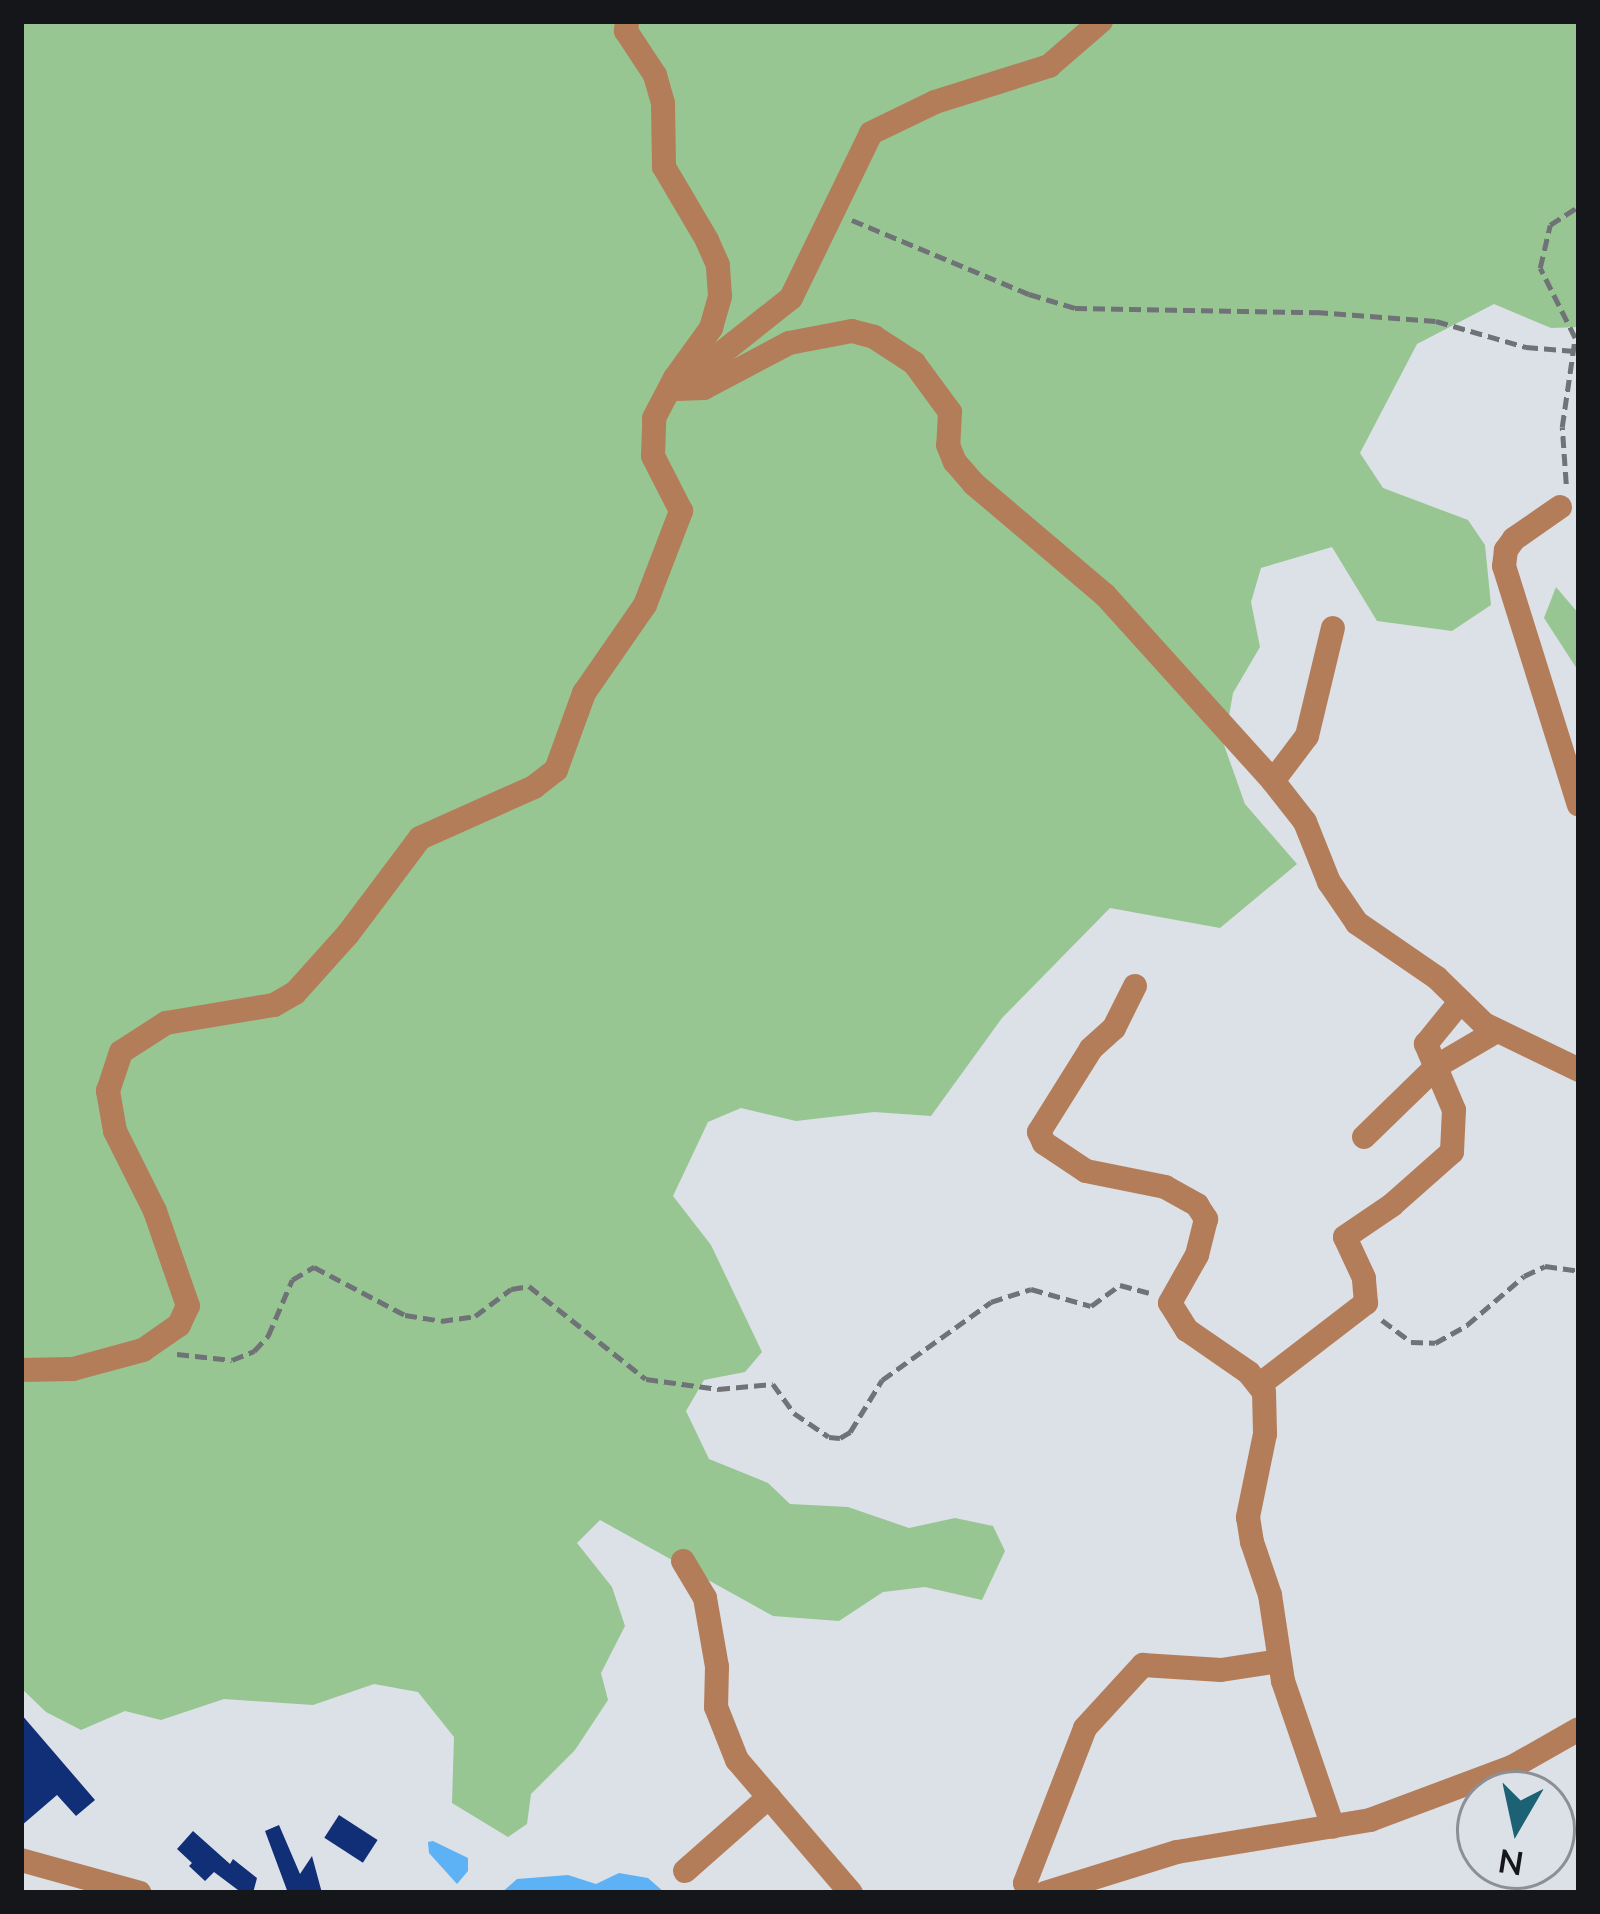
<!DOCTYPE html>
<style>
body{margin:0}
#map{position:relative;width:1600px;height:1914px;overflow:hidden;background:#dce0e7;font-family:Mulish,sans-serif}
div>[style]{position:absolute}
.green>*{inset:0;background:#98c692}
.water>*{inset:0;background:#5db2f6}
.building>*{inset:0;background:#112f77;transform-origin:0 0}
.path>*{height:4.5px;margin-top:-2.25px;transform-origin:0;background:repeating-linear-gradient(90deg,#6f7276 0 12px,transparent 0 18px)}
.minor>*{height:24px;margin:-12px;padding:0 12px;transform-origin:12px;border-radius:12px;background:#b47d59}
span{translate:-50% -50%;white-space:nowrap;text-align:center;line-height:1.15;-webkit-text-stroke:12px #dce0e7;paint-order:stroke}
.frame{position:absolute;inset:0;border:24px solid #151619;pointer-events:none}
.north{position:absolute;left:1456px;top:1770px;width:120px;height:120px;box-sizing:border-box;background:#dce0e7;border:3px solid #8c8f95;border-radius:50%;rotate:189deg;font-size:33px;font-weight:700;line-height:48px;text-align:center;color:#151619}
.north::after{content:'';display:block;margin:auto;width:42px;height:54px;background:#1d6274;clip-path:polygon(50% 0,100% 100%,50% 72%,0 100%)}
</style>
<div id="map">
<div class="green">
<div style="clip-path:polygon(21px 21px,1579px 21px,1579px 327px,1551px 328px,1494px 304px,1417px 344px,1360px 453px,1383px 488px,1468px 520px,1485px 545px,1491px 605px,1452px 631px,1377px 621px,1332px 547px,1261px 568px,1251px 602px,1260px 647px,1233px 693px,1224px 745px,1245px 804px,1297px 864px,1220px 928px,1110px 908px,1002px 1018px,931px 1116px,874px 1112px,796px 1121px,741px 1108px,708px 1122px,673px 1196px,711px 1245px,762px 1352px,745px 1372px,704px 1380px,686px 1411px,709px 1459px,768px 1483px,790px 1504px,848px 1507px,909px 1528px,955px 1518px,993px 1526px,1005px 1551px,982px 1600px,925px 1587px,883px 1592px,839px 1621px,773px 1616px,600px 1520px,577px 1543px,612px 1587px,625px 1626px,601px 1673px,608px 1700px,575px 1750px,531px 1794px,527px 1824px,508px 1837px,452px 1803px,454px 1737px,418px 1692px,374px 1684px,313px 1705px,224px 1699px,161px 1720px,125px 1711px,81px 1730px,46px 1712px,21px 1688px)"></div>
<div style="clip-path:polygon(1556px 587px,1579px 614px,1579px 672px,1544px 618px)"></div>
</div>
<div class="water">
<div style="clip-path:polygon(433px 1841px,468px 1858px,468px 1871px,457px 1884px,429px 1853px,428px 1842px)"></div>
<div style="clip-path:polygon(619px 1873px,648px 1878px,665px 1893px,501px 1893px,517px 1879px,568px 1875px,596px 1884px)"></div>
</div>
<div class="building">
<div style="clip-path:polygon(21px 1714px,95px 1800px,76px 1816px,57px 1795px,21px 1826px)"></div>
<div style="left:339px;top:1815px;width:46px;height:27px;rotate:33deg"></div>
<div style="clip-path:polygon(279px 1825px,300px 1874px,312px 1856px,322px 1893px,288px 1893px,265px 1831px)"></div>
<div style="clip-path:polygon(193px 1831px,230px 1864px,233px 1859px,257px 1878px,253px 1893px,242px 1893px,214px 1872px,205px 1881px,189px 1866px,192px 1863px,177px 1849px)"></div>
</div>
<div class="path">
<div style="left:852px;top:220px;width:192px;rotate:22.7deg"></div>
<div style="left:1029px;top:294px;width:48px;rotate:16.9deg"></div>
<div style="left:1075px;top:308px;width:241px;rotate:1deg"></div>
<div style="left:1316px;top:312px;width:120px;rotate:4.3deg"></div>
<div style="left:1436px;top:321px;width:94px;rotate:16.1deg"></div>
<div style="left:1526px;top:347px;width:49px;rotate:4.7deg"></div>
<div style="left:1566px;top:484px;width:57px;rotate:-94deg"></div>
<div style="left:1562px;top:427px;width:90px;rotate:-81.7deg"></div>
<div style="left:1575px;top:338px;width:78px;rotate:-116.6deg"></div>
<div style="left:1540px;top:268px;width:44px;rotate:-76.9deg"></div>
<div style="left:1550px;top:225px;width:35px;rotate:-33deg"></div>
<div style="left:1382px;top:1320px;width:36px;rotate:37deg"></div>
<div style="left:1411px;top:1342px;width:24px;rotate:2deg"></div>
<div style="left:1435px;top:1343px;width:37px;rotate:-29deg"></div>
<div style="left:1467px;top:1325px;width:75px;rotate:-40.7deg"></div>
<div style="left:1524px;top:1276px;width:23px;rotate:-25deg"></div>
<div style="left:1545px;top:1266px;width:34px;rotate:8deg"></div>
<div style="left:177px;top:1354px;width:55px;rotate:6.2deg"></div>
<div style="left:232px;top:1360px;width:24px;rotate:-22deg"></div>
<div style="left:254px;top:1351px;width:21px;rotate:-47deg"></div>
<div style="left:268px;top:1336px;width:61px;rotate:-66.8deg"></div>
<div style="left:292px;top:1280px;width:26px;rotate:-31deg"></div>
<div style="left:314px;top:1267px;width:103px;rotate:27.8deg"></div>
<div style="left:405px;top:1315px;width:36px;rotate:9deg"></div>
<div style="left:441px;top:1321px;width:34px;rotate:-8deg"></div>
<div style="left:475px;top:1316px;width:45px;rotate:-36.9deg"></div>
<div style="left:511px;top:1289px;width:18px;rotate:-9deg"></div>
<div style="left:529px;top:1286px;width:149px;rotate:38.5deg"></div>
<div style="left:646px;top:1379px;width:73px;rotate:7.9deg"></div>
<div style="left:718px;top:1389px;width:55px;rotate:-5.2deg"></div>
<div style="left:773px;top:1384px;width:36px;rotate:54deg"></div>
<div style="left:794px;top:1413px;width:42px;rotate:34.4deg"></div>
<div style="left:829px;top:1437px;width:11px;rotate:5deg"></div>
<div style="left:840px;top:1438px;width:12px;rotate:-31deg"></div>
<div style="left:850px;top:1432px;width:61px;rotate:-58.4deg"></div>
<div style="left:882px;top:1380px;width:134px;rotate:-35.6deg"></div>
<div style="left:991px;top:1302px;width:42px;rotate:-18deg"></div>
<div style="left:1031px;top:1289px;width:62px;rotate:15.8deg"></div>
<div style="left:1091px;top:1306px;width:36px;rotate:-36deg"></div>
<div style="left:1120px;top:1285px;width:30px;rotate:15deg"></div>
</div>
<div class="minor">
<div style="left:685px;top:382px;width:135px;rotate:-38.4deg"></div>
<div style="left:791px;top:298px;width:183px;rotate:-64.1deg"></div>
<div style="left:871px;top:133px;width:71px;rotate:-25.8deg"></div>
<div style="left:935px;top:102px;width:120px;rotate:-17.5deg"></div>
<div style="left:1049px;top:66px;width:69px;rotate:-40.9deg"></div>
<div style="left:677px;top:389px;width:27px;rotate:-2deg"></div>
<div style="left:704px;top:388px;width:96px;rotate:-27.9deg"></div>
<div style="left:789px;top:343px;width:64px;rotate:-10.8deg"></div>
<div style="left:852px;top:331px;width:23px;rotate:15deg"></div>
<div style="left:874px;top:337px;width:48px;rotate:33deg"></div>
<div style="left:914px;top:363px;width:61px;rotate:53.7deg"></div>
<div style="left:950px;top:412px;width:33px;rotate:93deg"></div>
<div style="left:948px;top:445px;width:18px;rotate:68deg"></div>
<div style="left:955px;top:462px;width:29px;rotate:49deg"></div>
<div style="left:974px;top:484px;width:172px;rotate:40.3deg"></div>
<div style="left:1105px;top:595px;width:251px;rotate:47.9deg"></div>
<div style="left:1273px;top:781px;width:52px;rotate:52deg"></div>
<div style="left:1305px;top:822px;width:65px;rotate:68.2deg"></div>
<div style="left:1329px;top:882px;width:50px;rotate:55.7deg"></div>
<div style="left:1357px;top:923px;width:97px;rotate:34.5deg"></div>
<div style="left:1437px;top:978px;width:66px;rotate:44.4deg"></div>
<div style="left:1484px;top:1024px;width:106px;rotate:25.8deg"></div>
<div style="left:1560px;top:507px;width:56px;rotate:145.2deg"></div>
<div style="left:1514px;top:539px;width:14px;rotate:126deg"></div>
<div style="left:1506px;top:550px;width:16px;rotate:97deg"></div>
<div style="left:1504px;top:566px;width:250px;rotate:72.6deg"></div>
<div style="left:1273px;top:781px;width:56px;rotate:-52.9deg"></div>
<div style="left:1307px;top:736px;width:111px;rotate:-76.5deg"></div>
<div style="left:1135px;top:986px;width:47px;rotate:116.6deg"></div>
<div style="left:1114px;top:1028px;width:31px;rotate:138deg"></div>
<div style="left:1091px;top:1049px;width:98px;rotate:122.1deg"></div>
<div style="left:1039px;top:1132px;width:12px;rotate:66deg"></div>
<div style="left:1044px;top:1143px;width:50px;rotate:33.7deg"></div>
<div style="left:1086px;top:1171px;width:81px;rotate:11.4deg"></div>
<div style="left:1165px;top:1187px;width:37px;rotate:29deg"></div>
<div style="left:1197px;top:1205px;width:17px;rotate:57deg"></div>
<div style="left:1206px;top:1219px;width:37px;rotate:104deg"></div>
<div style="left:1197px;top:1255px;width:55px;rotate:119.4deg"></div>
<div style="left:1170px;top:1303px;width:32px;rotate:58deg"></div>
<div style="left:1187px;top:1330px;width:75px;rotate:34.7deg"></div>
<div style="left:1249px;top:1373px;width:24px;rotate:52deg"></div>
<div style="left:1264px;top:1392px;width:42px;rotate:88.6deg"></div>
<div style="left:1265px;top:1434px;width:85px;rotate:101.6deg"></div>
<div style="left:1248px;top:1517px;width:25px;rotate:81deg"></div>
<div style="left:1252px;top:1542px;width:56px;rotate:71.2deg"></div>
<div style="left:1270px;top:1595px;width:87px;rotate:81.4deg"></div>
<div style="left:1283px;top:1681px;width:154px;rotate:71.1deg"></div>
<div style="left:1364px;top:1137px;width:102px;rotate:-44.2deg"></div>
<div style="left:1437px;top:1066px;width:69px;rotate:-30.3deg"></div>
<div style="left:21px;top:1370px;width:52px;rotate:-1.1deg"></div>
<div style="left:73px;top:1369px;width:73px;rotate:-15.2deg"></div>
<div style="left:143px;top:1350px;width:44px;rotate:-34.8deg"></div>
<div style="left:179px;top:1325px;width:21px;rotate:-65deg"></div>
<div style="left:188px;top:1306px;width:101px;rotate:-109.2deg"></div>
<div style="left:155px;top:1211px;width:89px;rotate:-116.6deg"></div>
<div style="left:115px;top:1131px;width:41px;rotate:-99.9deg"></div>
<div style="left:108px;top:1091px;width:41px;rotate:-71.6deg"></div>
<div style="left:121px;top:1052px;width:54px;rotate:-32.8deg"></div>
<div style="left:166px;top:1023px;width:109px;rotate:-9.5deg"></div>
<div style="left:274px;top:1005px;width:24px;rotate:-30deg"></div>
<div style="left:295px;top:993px;width:79px;rotate:-48.1deg"></div>
<div style="left:348px;top:934px;width:120px;rotate:-53.1deg"></div>
<div style="left:420px;top:838px;width:125px;rotate:-24.1deg"></div>
<div style="left:534px;top:787px;width:28px;rotate:-38deg"></div>
<div style="left:556px;top:770px;width:82px;rotate:-70deg"></div>
<div style="left:584px;top:693px;width:107px;rotate:-55.3deg"></div>
<div style="left:645px;top:605px;width:101px;rotate:-69deg"></div>
<div style="left:681px;top:511px;width:62px;rotate:-117deg"></div>
<div style="left:653px;top:456px;width:38px;rotate:-88deg"></div>
<div style="left:654px;top:418px;width:45px;rotate:-62.3deg"></div>
<div style="left:675px;top:378px;width:62px;rotate:-54.2deg"></div>
<div style="left:711px;top:328px;width:33px;rotate:-74deg"></div>
<div style="left:720px;top:296px;width:31px;rotate:-94deg"></div>
<div style="left:718px;top:265px;width:27px;rotate:-114deg"></div>
<div style="left:707px;top:240px;width:85px;rotate:-120.5deg"></div>
<div style="left:664px;top:167px;width:64px;rotate:-90.9deg"></div>
<div style="left:663px;top:103px;width:29px;rotate:-106deg"></div>
<div style="left:655px;top:75px;width:53px;rotate:-123.4deg"></div>
<div style="left:626px;top:31px;width:10px;rotate:-84deg"></div>
<div style="left:1259px;top:1385px;width:135px;rotate:-37.5deg"></div>
<div style="left:1366px;top:1303px;width:25px;rotate:-95deg"></div>
<div style="left:1364px;top:1278px;width:45px;rotate:-114.9deg"></div>
<div style="left:1345px;top:1237px;width:57px;rotate:-34.2deg"></div>
<div style="left:1392px;top:1205px;width:80px;rotate:-41.5deg"></div>
<div style="left:1452px;top:1152px;width:42px;rotate:-87.3deg"></div>
<div style="left:1454px;top:1110px;width:72px;rotate:-113deg"></div>
<div style="left:1426px;top:1044px;width:55px;rotate:-50.9deg"></div>
<div style="left:683px;top:1561px;width:43px;rotate:59.3deg"></div>
<div style="left:705px;top:1598px;width:70px;rotate:80.1deg"></div>
<div style="left:717px;top:1667px;width:40px;rotate:91.4deg"></div>
<div style="left:716px;top:1707px;width:57px;rotate:68.4deg"></div>
<div style="left:737px;top:1760px;width:175px;rotate:49.4deg"></div>
<div style="left:21px;top:1860px;width:123px;rotate:15.5deg"></div>
<div style="left:685px;top:1871px;width:112px;rotate:-41.4deg"></div>
<div style="left:1030px;top:1893px;width:11px;rotate:-117deg"></div>
<div style="left:1025px;top:1883px;width:166px;rotate:-68.8deg"></div>
<div style="left:1085px;top:1728px;width:86px;rotate:-47.4deg"></div>
<div style="left:1143px;top:1665px;width:78px;rotate:3.7deg"></div>
<div style="left:1221px;top:1670px;width:59px;rotate:-8.8deg"></div>
<div style="left:1045px;top:1893px;width:138px;rotate:-17.3deg"></div>
<div style="left:1177px;top:1852px;width:196px;rotate:-9.4deg"></div>
<div style="left:1370px;top:1820px;width:152px;rotate:-20.5deg"></div>
<div style="left:1512px;top:1767px;width:77px;rotate:-29.6deg"></div>
</div>
<div class="frame"></div>
<div class="north">N</div>
</div>
